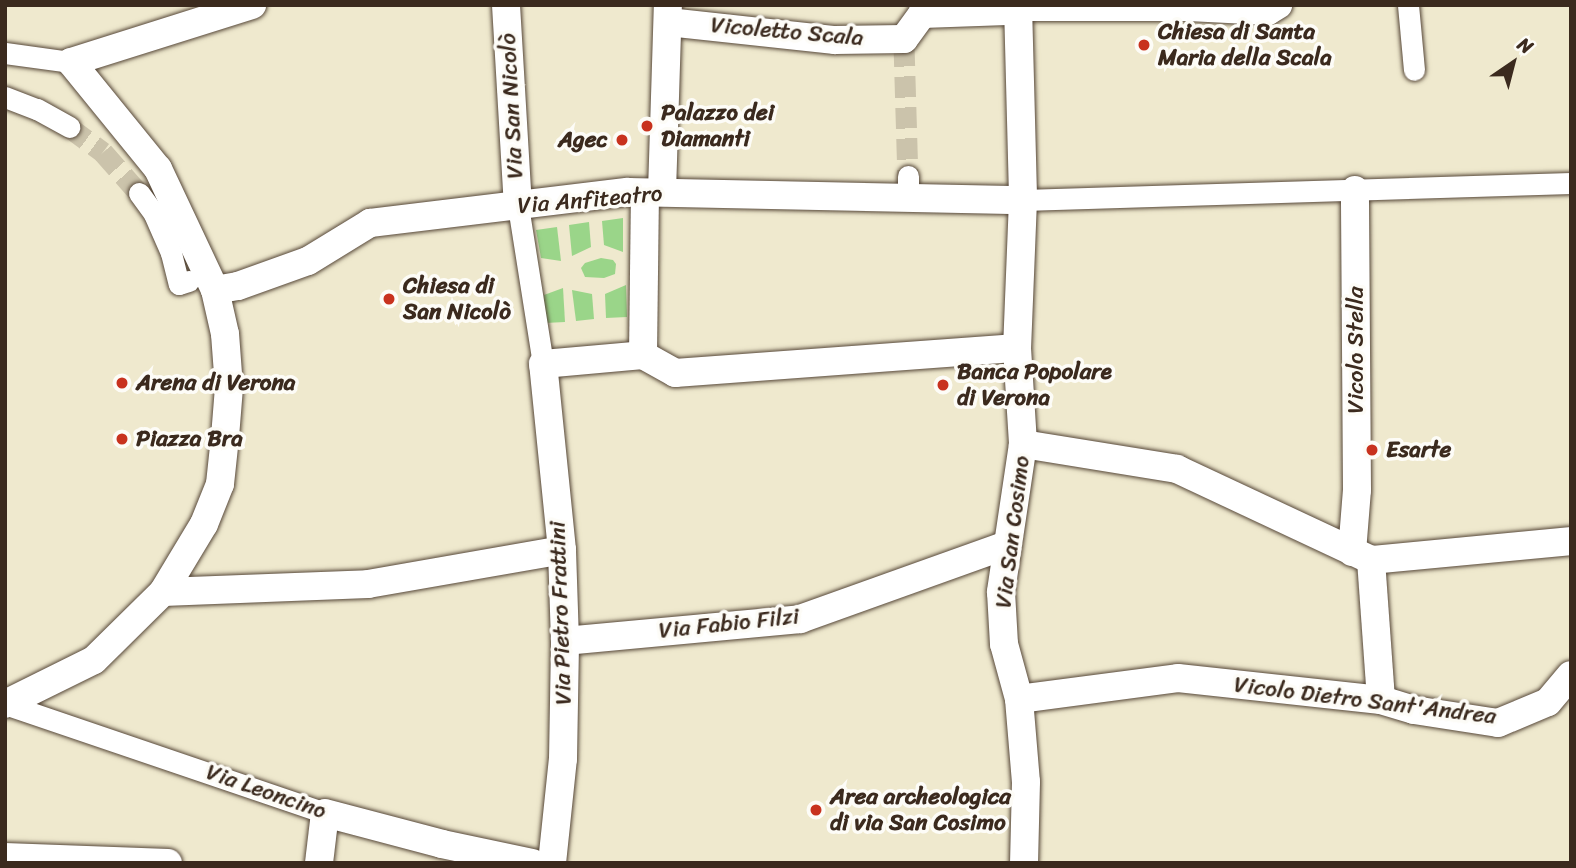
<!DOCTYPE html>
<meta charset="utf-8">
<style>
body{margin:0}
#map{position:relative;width:1576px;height:868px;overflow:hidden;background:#efe9ce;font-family:Sriracha,sans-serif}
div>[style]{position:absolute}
.green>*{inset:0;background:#9ad589}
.pedestrian-tunnel>*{height:21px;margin-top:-10.5px;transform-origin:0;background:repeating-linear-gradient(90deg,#cbc3ab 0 21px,transparent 0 31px)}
.roads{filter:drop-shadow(0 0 2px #564738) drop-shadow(0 0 2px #564738)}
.pedestrian>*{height:21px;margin:-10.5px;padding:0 10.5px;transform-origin:10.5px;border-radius:10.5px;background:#fff}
.minor>*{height:28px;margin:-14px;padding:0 14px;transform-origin:14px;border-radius:14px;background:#fff}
.dots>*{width:19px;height:19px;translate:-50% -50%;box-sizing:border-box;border:4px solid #fdfcf7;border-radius:50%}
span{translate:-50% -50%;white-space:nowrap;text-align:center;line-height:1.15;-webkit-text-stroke:7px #fdfcf7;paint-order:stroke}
.street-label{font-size:23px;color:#3b2a1e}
.poi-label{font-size:23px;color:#3b2a1e;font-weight:700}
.left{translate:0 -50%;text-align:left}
.right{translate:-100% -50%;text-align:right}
.frame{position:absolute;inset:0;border:7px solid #3b2a1e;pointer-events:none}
.north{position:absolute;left:1478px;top:28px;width:70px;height:70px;-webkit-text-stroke:5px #fdfcf7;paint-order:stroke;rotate:35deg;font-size:19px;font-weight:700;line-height:28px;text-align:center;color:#3b2a1e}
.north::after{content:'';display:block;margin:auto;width:24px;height:32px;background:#3b2a1e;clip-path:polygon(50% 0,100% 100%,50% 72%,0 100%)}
</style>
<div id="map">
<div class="green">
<div style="clip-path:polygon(623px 218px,623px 252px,604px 245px,602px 221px)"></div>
<div style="clip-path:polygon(589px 222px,591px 247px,572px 256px,569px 225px)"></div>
<div style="clip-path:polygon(557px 227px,561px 261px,541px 258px,536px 230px)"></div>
<div style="clip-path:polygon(601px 258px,613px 260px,616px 264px,615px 274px,604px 278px,585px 277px,581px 268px,585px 263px)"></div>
<div style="clip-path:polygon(626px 285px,627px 317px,606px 318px,605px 294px)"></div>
<div style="clip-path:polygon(563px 288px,565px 322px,545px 323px,544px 295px)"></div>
<div style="clip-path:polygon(572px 290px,592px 294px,594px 319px,576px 321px)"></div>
</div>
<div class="pedestrian-tunnel">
<div style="left:904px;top:45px;width:131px;rotate:88.3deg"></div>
<div style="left:69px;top:127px;width:42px;rotate:36.3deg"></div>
<div style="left:103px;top:152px;width:55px;rotate:48.7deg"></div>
</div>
<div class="roads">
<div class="pedestrian">
<div style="left:1408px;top:5px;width:65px;rotate:84.7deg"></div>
<div style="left:5px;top:53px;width:67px;rotate:7.8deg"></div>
<div style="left:5px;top:97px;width:34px;rotate:21deg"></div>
<div style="left:37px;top:109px;width:37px;rotate:29deg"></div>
<div style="left:908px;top:176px;width:22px;rotate:90deg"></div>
<div style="left:139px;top:193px;width:26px;rotate:54deg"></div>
<div style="left:154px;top:214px;width:43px;rotate:66.4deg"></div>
<div style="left:171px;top:253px;width:32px;rotate:76deg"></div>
<div style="left:179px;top:284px;width:10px;rotate:-17deg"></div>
<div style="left:1023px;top:200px;width:548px;rotate:-1.78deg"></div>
<div style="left:518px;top:206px;width:160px;rotate:81deg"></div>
<div style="left:5px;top:704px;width:338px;rotate:18.8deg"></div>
</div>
<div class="minor">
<div style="left:506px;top:5px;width:201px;rotate:86.6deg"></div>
<div style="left:1018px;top:5px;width:195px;rotate:88.5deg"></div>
<div style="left:1023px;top:200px;width:148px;rotate:92.3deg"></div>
<div style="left:1017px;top:348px;width:96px;rotate:86.4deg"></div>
<div style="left:1023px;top:444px;width:150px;rotate:98.5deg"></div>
<div style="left:1001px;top:592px;width:52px;rotate:86.7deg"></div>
<div style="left:1004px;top:644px;width:57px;rotate:74.7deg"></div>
<div style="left:1019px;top:699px;width:83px;rotate:85.2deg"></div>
<div style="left:1026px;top:782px;width:81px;rotate:91.4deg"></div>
<div style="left:668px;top:22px;width:168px;rotate:6.2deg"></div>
<div style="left:835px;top:40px;width:69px;rotate:-0.8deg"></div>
<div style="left:904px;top:39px;width:31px;rotate:-54deg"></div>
<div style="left:922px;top:14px;width:85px;rotate:-2deg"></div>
<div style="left:1007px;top:11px;width:12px;rotate:-20deg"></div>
<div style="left:1018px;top:7px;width:171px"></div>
<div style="left:1189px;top:7px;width:79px;rotate:2.9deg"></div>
<div style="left:1268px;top:11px;width:12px;rotate:-31deg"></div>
<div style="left:662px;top:192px;width:187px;rotate:-88.2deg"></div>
<div style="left:215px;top:290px;width:23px;rotate:-10deg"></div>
<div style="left:238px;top:286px;width:74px;rotate:-19.7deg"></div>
<div style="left:308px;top:261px;width:73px;rotate:-31.5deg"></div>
<div style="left:370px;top:223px;width:260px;rotate:-6.9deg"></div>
<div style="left:628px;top:192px;width:395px;rotate:1.2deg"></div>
<div style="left:643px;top:355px;width:37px;rotate:29deg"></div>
<div style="left:675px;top:373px;width:343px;rotate:-4.2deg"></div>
<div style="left:643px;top:355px;width:162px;rotate:-89.3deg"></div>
<div style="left:1023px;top:444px;width:156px;rotate:9.2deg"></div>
<div style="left:1177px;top:469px;width:214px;rotate:25.1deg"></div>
<div style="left:1371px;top:560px;width:201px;rotate:-5.4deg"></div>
<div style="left:1352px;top:552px;width:62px;rotate:-85.4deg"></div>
<div style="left:1357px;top:490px;width:300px;rotate:-90.4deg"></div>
<div style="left:1371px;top:560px;width:140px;rotate:85.9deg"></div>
<div style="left:163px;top:592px;width:205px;rotate:-2.2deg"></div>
<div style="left:368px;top:584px;width:197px;rotate:-9.9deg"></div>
<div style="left:565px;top:641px;width:236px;rotate:-5.3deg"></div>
<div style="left:800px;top:619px;width:220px;rotate:-19.7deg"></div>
<div style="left:1019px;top:699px;width:160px;rotate:-7.5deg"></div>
<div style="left:1178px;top:678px;width:204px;rotate:6.2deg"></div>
<div style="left:1381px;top:700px;width:34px;rotate:17deg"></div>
<div style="left:1414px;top:710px;width:85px;rotate:8.8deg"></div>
<div style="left:1498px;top:723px;width:54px;rotate:-22.8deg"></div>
<div style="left:1548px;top:702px;width:35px;rotate:-50deg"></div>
<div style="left:5px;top:704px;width:99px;rotate:-26.3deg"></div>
<div style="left:94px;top:660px;width:97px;rotate:-44.6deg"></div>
<div style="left:163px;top:592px;width:79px;rotate:-58.9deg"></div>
<div style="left:204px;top:524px;width:43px;rotate:-68.2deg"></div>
<div style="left:220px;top:484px;width:47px;rotate:-83.9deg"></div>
<div style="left:225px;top:437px;width:50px;rotate:-85.4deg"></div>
<div style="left:229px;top:387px;width:53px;rotate:-94.3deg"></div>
<div style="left:225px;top:334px;width:45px;rotate:-102.8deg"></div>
<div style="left:215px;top:290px;width:134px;rotate:-115.2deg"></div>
<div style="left:158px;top:169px;width:138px;rotate:-129.1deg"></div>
<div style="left:71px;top:62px;width:190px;rotate:-17.5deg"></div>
<div style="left:5px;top:857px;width:163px;rotate:2.1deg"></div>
<div style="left:319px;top:863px;width:50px;rotate:-83.2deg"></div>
<div style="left:325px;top:813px;width:121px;rotate:14.8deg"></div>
<div style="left:442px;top:844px;width:92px;rotate:11.9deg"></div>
<div style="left:552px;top:863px;width:105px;rotate:-84deg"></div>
<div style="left:563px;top:759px;width:118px;rotate:-89deg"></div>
<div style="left:565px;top:641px;width:91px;rotate:-91.9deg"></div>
<div style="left:562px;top:550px;width:187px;rotate:-95.8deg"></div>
<div style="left:543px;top:364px;width:100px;rotate:-5.1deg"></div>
</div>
</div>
<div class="dots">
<div style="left:1144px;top:45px;background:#c8321e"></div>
<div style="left:647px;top:126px;background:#c8321e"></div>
<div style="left:622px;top:140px;background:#c8321e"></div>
<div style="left:389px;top:299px;background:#c8321e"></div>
<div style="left:122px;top:383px;background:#c8321e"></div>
<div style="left:943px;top:385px;background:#c8321e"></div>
<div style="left:122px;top:439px;background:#c8321e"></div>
<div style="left:1372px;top:450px;background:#c8321e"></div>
<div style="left:816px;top:810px;background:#c8321e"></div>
</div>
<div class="street-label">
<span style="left:787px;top:32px;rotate:5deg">Vicoletto Scala</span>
<span style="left:512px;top:106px;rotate:-93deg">Via San Nicolò</span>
<span style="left:590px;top:200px;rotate:-5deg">Via Anfiteatro</span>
<span style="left:1356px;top:350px;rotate:-90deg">Vicolo Stella</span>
<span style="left:1013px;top:532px;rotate:-83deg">Via San Cosimo</span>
<span style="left:561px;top:613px;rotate:-92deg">Via Pietro Frattini</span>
<span style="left:729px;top:624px;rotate:-6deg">Via Fabio Filzi</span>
<span style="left:1365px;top:701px;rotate:7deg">Vicolo Dietro Sant'Andrea</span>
<span style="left:266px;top:792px;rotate:19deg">Via Leoncino</span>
</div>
<div class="poi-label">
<span class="left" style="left:1158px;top:45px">Chiesa di Santa<br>Maria della Scala</span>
<span class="left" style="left:661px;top:126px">Palazzo dei<br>Diamanti</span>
<span class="right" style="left:608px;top:140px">Agec</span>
<span class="left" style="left:403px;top:299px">Chiesa di<br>San Nicolò</span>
<span class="left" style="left:957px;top:385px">Banca Popolare<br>di Verona</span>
<span class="left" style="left:136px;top:383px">Arena di Verona</span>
<span class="left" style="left:136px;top:439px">Piazza Bra</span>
<span class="left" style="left:1386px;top:450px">Esarte</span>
<span class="left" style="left:830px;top:810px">Area archeologica<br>di via San Cosimo</span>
</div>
<div class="frame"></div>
<div class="north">N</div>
</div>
